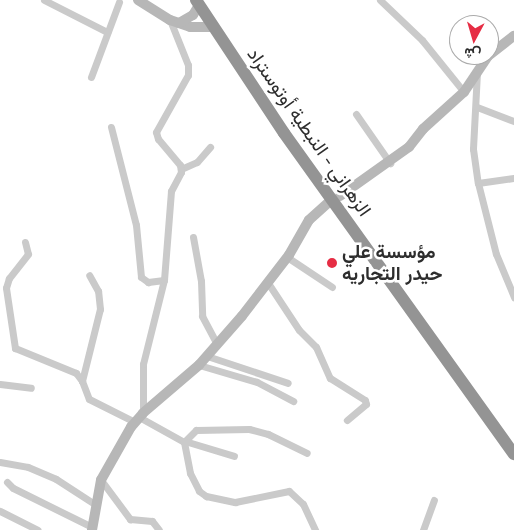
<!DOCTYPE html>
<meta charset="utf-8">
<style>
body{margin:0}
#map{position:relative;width:514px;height:530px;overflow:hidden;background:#fff;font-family:"Space Grotesk",Vazirmatn,sans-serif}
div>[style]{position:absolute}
.street>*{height:7px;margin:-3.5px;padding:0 3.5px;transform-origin:3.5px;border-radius:3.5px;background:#cacaca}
.secondary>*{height:10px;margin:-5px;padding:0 5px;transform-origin:5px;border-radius:5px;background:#b7b7b7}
.highway>*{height:12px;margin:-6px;padding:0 6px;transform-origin:6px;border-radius:6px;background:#949494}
.dots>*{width:14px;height:14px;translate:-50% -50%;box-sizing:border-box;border:2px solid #fff;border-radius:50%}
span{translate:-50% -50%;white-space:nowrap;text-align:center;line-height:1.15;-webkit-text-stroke:5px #fff;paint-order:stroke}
.street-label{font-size:19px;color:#2d2d2d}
.poi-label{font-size:19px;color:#2d2d2d;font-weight:700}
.left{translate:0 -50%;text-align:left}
.north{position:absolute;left:449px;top:15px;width:50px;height:50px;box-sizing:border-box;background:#fff;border:1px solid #ababab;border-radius:50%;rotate:186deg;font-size:14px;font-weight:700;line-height:20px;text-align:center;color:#2d2d2d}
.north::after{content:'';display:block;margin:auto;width:18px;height:22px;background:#e62d44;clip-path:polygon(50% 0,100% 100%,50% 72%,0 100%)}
</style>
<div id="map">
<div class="street">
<div style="left:44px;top:0;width:71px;rotate:26.9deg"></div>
<div style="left:380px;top:0;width:58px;rotate:43.6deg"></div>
<div style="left:422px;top:40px;width:67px;rotate:51.1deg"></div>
<div style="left:477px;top:72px;width:77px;rotate:93deg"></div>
<div style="left:473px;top:149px;width:34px;rotate:82deg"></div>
<div style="left:478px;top:183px;width:73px;rotate:75.8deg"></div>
<div style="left:496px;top:254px;width:47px;rotate:67.3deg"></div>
<div style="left:91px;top:77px;width:80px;rotate:-69.5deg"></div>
<div style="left:477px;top:107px;width:40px;rotate:21deg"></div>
<div style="left:356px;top:114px;width:60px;rotate:55.2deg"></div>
<div style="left:111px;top:127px;width:101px;rotate:75.7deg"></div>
<div style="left:136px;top:225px;width:52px;rotate:84.5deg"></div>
<div style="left:141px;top:277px;width:9px;rotate:36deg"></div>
<div style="left:148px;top:282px;width:16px;rotate:-7deg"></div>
<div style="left:181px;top:169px;width:17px;rotate:-24deg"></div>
<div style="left:197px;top:162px;width:20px;rotate:-49deg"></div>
<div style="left:478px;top:183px;width:36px;rotate:-8deg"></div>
<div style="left:193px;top:237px;width:45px;rotate:79.7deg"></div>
<div style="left:201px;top:281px;width:35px;rotate:88deg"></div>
<div style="left:202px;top:316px;width:32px;rotate:62deg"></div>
<div style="left:25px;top:242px;width:12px;rotate:76deg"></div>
<div style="left:28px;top:254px;width:31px;rotate:128deg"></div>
<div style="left:9px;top:278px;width:10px;rotate:107deg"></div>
<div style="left:6px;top:288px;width:61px;rotate:81.5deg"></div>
<div style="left:15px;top:348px;width:66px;rotate:22.3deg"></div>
<div style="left:76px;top:373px;width:10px;rotate:53deg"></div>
<div style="left:82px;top:381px;width:19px;rotate:69deg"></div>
<div style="left:89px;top:399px;width:51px;rotate:26.6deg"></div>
<div style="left:287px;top:257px;width:54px;rotate:33.7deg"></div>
<div style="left:268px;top:283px;width:56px;rotate:56.6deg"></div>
<div style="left:299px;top:330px;width:24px;rotate:45deg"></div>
<div style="left:316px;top:347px;width:34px;rotate:66deg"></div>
<div style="left:330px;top:378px;width:41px;rotate:32.2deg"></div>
<div style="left:365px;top:400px;width:4px;rotate:76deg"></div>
<div style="left:366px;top:404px;width:25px;rotate:140deg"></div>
<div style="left:207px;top:356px;width:85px;rotate:18.4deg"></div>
<div style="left:199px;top:365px;width:60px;rotate:16.3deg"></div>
<div style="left:257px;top:382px;width:41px;rotate:27.8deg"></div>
<div style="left:82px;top:381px;width:74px;rotate:-76deg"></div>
<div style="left:100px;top:309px;width:18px;rotate:-96deg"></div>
<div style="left:98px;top:291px;width:18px;rotate:-119deg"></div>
<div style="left:0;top:384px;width:31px;rotate:7deg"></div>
<div style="left:143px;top:413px;width:49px;rotate:-90deg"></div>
<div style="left:143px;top:364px;width:87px;rotate:-76deg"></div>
<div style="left:164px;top:280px;width:89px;rotate:-85.5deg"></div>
<div style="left:171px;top:191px;width:21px;rotate:-62deg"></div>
<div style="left:181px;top:172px;width:7px;rotate:-98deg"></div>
<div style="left:180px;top:165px;width:34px;rotate:-130deg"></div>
<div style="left:158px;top:139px;width:7px;rotate:-106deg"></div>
<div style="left:156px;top:132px;width:65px;rotate:-60.7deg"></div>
<div style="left:188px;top:75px;width:10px;rotate:-90deg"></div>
<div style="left:188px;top:65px;width:48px;rotate:-111.8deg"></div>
<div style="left:139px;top:417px;width:51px;rotate:29.1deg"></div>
<div style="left:184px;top:442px;width:32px;rotate:79deg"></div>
<div style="left:190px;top:473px;width:20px;rotate:63deg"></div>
<div style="left:199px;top:491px;width:9px;rotate:36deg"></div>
<div style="left:206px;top:496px;width:30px;rotate:12deg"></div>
<div style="left:235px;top:502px;width:55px;rotate:-11.5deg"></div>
<div style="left:289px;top:491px;width:19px;rotate:43deg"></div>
<div style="left:303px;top:504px;width:29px;rotate:65deg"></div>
<div style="left:184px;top:442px;width:17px;rotate:-45deg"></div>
<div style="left:196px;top:430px;width:53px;rotate:-1.1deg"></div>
<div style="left:249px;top:429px;width:20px;rotate:15deg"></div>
<div style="left:268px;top:434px;width:43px;rotate:26deg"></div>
<div style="left:188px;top:442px;width:48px;rotate:16.9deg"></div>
<div style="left:0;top:462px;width:28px;rotate:10deg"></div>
<div style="left:28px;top:467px;width:30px;rotate:23deg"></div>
<div style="left:56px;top:479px;width:48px;rotate:33deg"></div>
<div style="left:101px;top:480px;width:49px;rotate:53.4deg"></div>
<div style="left:130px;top:519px;width:22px;rotate:5deg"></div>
<div style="left:152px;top:521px;width:11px;rotate:52deg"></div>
<div style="left:7px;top:482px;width:8px;rotate:45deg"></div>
<div style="left:13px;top:488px;width:88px;rotate:26.3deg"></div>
<div style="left:0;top:511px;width:42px;rotate:26.6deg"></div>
<div style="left:423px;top:530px;width:32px;rotate:-70deg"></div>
</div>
<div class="secondary">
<div style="left:138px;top:0;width:38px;rotate:32deg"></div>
<div style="left:170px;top:20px;width:21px;rotate:19deg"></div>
<div style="left:190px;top:27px;width:24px"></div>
<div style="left:179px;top:23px;width:16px;rotate:-30deg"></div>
<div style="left:193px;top:15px;width:12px;rotate:-59deg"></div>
<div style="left:340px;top:196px;width:85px;rotate:-35.4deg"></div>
<div style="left:409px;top:147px;width:23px;rotate:-52deg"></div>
<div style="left:423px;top:129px;width:55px;rotate:-42.1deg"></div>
<div style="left:464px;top:92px;width:43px;rotate:-56.3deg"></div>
<div style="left:488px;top:56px;width:33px;rotate:-38deg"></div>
<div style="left:92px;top:530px;width:51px;rotate:-79.8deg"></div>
<div style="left:101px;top:480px;width:61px;rotate:-60.5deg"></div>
<div style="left:131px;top:427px;width:18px;rotate:-49deg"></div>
<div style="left:143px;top:413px;width:74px;rotate:-40.6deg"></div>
<div style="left:199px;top:365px;width:65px;rotate:-48.7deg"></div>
<div style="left:242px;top:316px;width:77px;rotate:-52.4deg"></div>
<div style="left:289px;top:255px;width:40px;rotate:-60.3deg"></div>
<div style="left:309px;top:220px;width:31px;rotate:-42deg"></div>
</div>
<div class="highway">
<div style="left:196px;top:0;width:159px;rotate:56.5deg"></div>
<div style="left:284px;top:133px;width:395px;rotate:54.4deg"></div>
</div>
<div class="dots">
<div style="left:332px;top:263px;background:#e62d44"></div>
</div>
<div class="street-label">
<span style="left:309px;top:132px;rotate:55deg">الزهراني - النبطية أوتوستراد</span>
</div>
<div class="poi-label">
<span class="left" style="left:342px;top:263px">مؤسسة علي<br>حيدر التجاريه</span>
</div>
<div class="north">ش</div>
</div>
